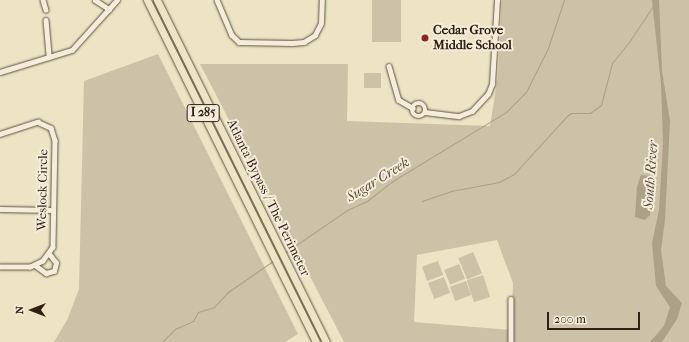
<!DOCTYPE html>
<style>
body{margin:0}
#map{position:relative;width:689px;height:342px;overflow:hidden;background:#ece4c5;font-family:"IM FELL French Canon",serif}
div>[style]{position:absolute}
.green>*{inset:0;background:#ccc2a7;transform-origin:0 0}
.water>*{inset:0;background:#ada188}
.stream>*{height:1px;margin:-0.5px;padding:0 0.5px;transform-origin:0.5px;border-radius:0.5px;background:#ada188}
.roads{filter:drop-shadow(0 0 1px #60503f) drop-shadow(0 0 1px #60503f)}
.minor>*{height:4.5px;margin:-2.25px;padding:0 2.25px;transform-origin:2.25px;border-radius:2.25px;background:#f3edd9}
.minor>.ring{margin:-2.25px;padding:0;box-sizing:content-box;background:none;border:4.5px solid #f3edd9;border-radius:50%}
.highway>*{height:7px;margin:-3.5px;padding:0 3.5px;transform-origin:3.5px;border-radius:3.5px;background:#ece4c5}
.dots>*{width:11px;height:11px;translate:-50% -50%;box-sizing:border-box;border:2px solid #f3edd9;border-radius:50%}
span{translate:-50% -50%;white-space:nowrap;text-align:center;line-height:1.15;-webkit-text-stroke:4px #f3edd9;paint-order:stroke}
.shield-label span{padding:1px 3px;background:#f3edd9;border:1px solid;border-radius:3px;-webkit-text-stroke-width:0}
.shield-label{font-size:12px;color:#321e12;font-weight:700}
.poi-label{font-size:13px;color:#321e12;font-weight:700}
.left{translate:0 -50%;text-align:left}
.street-label{font-size:13px;color:#321e12}
.water-label{font-size:14px;color:#5d4c3b;font-style:italic}
.north{position:absolute;left:12px;top:290px;width:40px;height:40px;-webkit-text-stroke:3px #f3edd9;paint-order:stroke;rotate:270deg;font-size:11px;font-weight:700;line-height:16px;text-align:center;color:#321e12}
.north::after{content:'';display:block;margin:auto;width:14px;height:18px;background:#321e12;clip-path:polygon(50% 0,100% 100%,50% 72%,0 100%)}
.scale{position:absolute;left:547px;top:312px;width:93px;height:18px;box-sizing:border-box;border:2px solid #321e12;border-top:0;padding-left:5px;font-size:12px;line-height:14px;white-space:nowrap;color:#321e12;-webkit-text-stroke:3px #f3edd9;paint-order:stroke}
</style>
<div id="map">
<div class="green">
<div style="left:372px;top:0;width:29px;height:42px"></div>
<div style="clip-path:polygon(evenodd,502px 0,689px 0,689px 342px,344px 342px,200px 64px,348px 64px,347px 121px,490px 126px,498px 76px,502px 0,497px 240px,513px 283px,511px 330px,414px 322px,417px 255px,497px 240px)"></div>
<div style="clip-path:polygon(158px 54px,298px 334px,285px 342px,54px 342px,67px 320px,79px 289px,84px 81px)"></div>
<div style="left:364px;top:73px;width:17px;height:15px"></div>
<div style="left:473px;top:252px;width:23px;height:16px;rotate:67deg"></div>
<div style="left:438px;top:261px;width:15px;height:17px;rotate:70deg"></div>
<div style="left:459px;top:264px;width:16px;height:16px;rotate:68deg"></div>
<div style="left:483px;top:275px;width:23px;height:17px;rotate:72deg"></div>
<div style="left:444px;top:277px;width:17px;height:17px;rotate:69deg"></div>
<div style="left:466px;top:281px;width:15px;height:17px;rotate:70deg"></div>
</div>
<div class="water">
<div style="clip-path:polygon(652px 0,659px 0,662px 71px,670px 121px,665px 220px,661px 250px,666px 286px,682px 303px,677px 319px,662px 342px,650px 342px,664px 326px,670px 307px,656px 286px,652px 243px,659px 210px,663px 144px,661px 84px)"></div>
<div style="clip-path:polygon(641px 175px,652px 176px,650px 215px,645px 220px,635px 217px,637px 187px)"></div>
</div>
<div class="stream">
<div style="left:422px;top:201px;width:31px;rotate:-19deg"></div>
<div style="left:451px;top:191px;width:49px;rotate:-10.6deg"></div>
<div style="left:499px;top:182px;width:17px;rotate:-28deg"></div>
<div style="left:514px;top:174px;width:79px;rotate:-47.6deg"></div>
<div style="left:567px;top:116px;width:5px;rotate:-37deg"></div>
<div style="left:571px;top:113px;width:19px"></div>
<div style="left:590px;top:113px;width:14px;rotate:-36deg"></div>
<div style="left:601px;top:105px;width:43px;rotate:-75.3deg"></div>
<div style="left:612px;top:63px;width:27px;rotate:-51deg"></div>
<div style="left:629px;top:42px;width:43px;rotate:-56.3deg"></div>
<div style="left:286px;top:252px;width:74px;rotate:-34.5deg"></div>
<div style="left:347px;top:210px;width:22px;rotate:-24deg"></div>
<div style="left:367px;top:201px;width:31px;rotate:-38deg"></div>
<div style="left:391px;top:182px;width:135px;rotate:-31.3deg"></div>
<div style="left:506px;top:112px;width:28px;rotate:-45deg"></div>
<div style="left:526px;top:92px;width:49px;rotate:-63.4deg"></div>
<div style="left:548px;top:48px;width:51px;rotate:-71.6deg"></div>
<div style="left:162px;top:342px;width:18px;rotate:-45deg"></div>
<div style="left:175px;top:329px;width:20px;rotate:-24deg"></div>
<div style="left:193px;top:321px;width:10px;rotate:-61deg"></div>
<div style="left:198px;top:312px;width:17px;rotate:-17deg"></div>
<div style="left:214px;top:307px;width:21px;rotate:-47deg"></div>
<div style="left:228px;top:292px;width:55px;rotate:-34.6deg"></div>
</div>
<div class="roads">
<div class="minor">
<div style="left:43px;top:0;width:10px;rotate:73deg"></div>
<div style="left:95px;top:0;width:17px;rotate:33deg"></div>
<div style="left:217px;top:0;width:38px;rotate:67deg"></div>
<div style="left:232px;top:35px;width:10px;rotate:45deg"></div>
<div style="left:239px;top:42px;width:53px;rotate:1.1deg"></div>
<div style="left:292px;top:43px;width:12px;rotate:-5deg"></div>
<div style="left:304px;top:42px;width:13px;rotate:-32deg"></div>
<div style="left:315px;top:35px;width:13px;rotate:-63deg"></div>
<div style="left:321px;top:23px;width:23px;rotate:-88deg"></div>
<div style="left:46px;top:20px;width:37px;rotate:85deg"></div>
<div style="left:389px;top:66px;width:35px;rotate:74deg"></div>
<div style="left:399px;top:100px;width:16px;rotate:30deg"></div>
<div style="left:0;top:72px;width:75px;rotate:-17deg"></div>
<div style="left:72px;top:50px;width:67px;rotate:-48deg"></div>
<div class="ring" style="left:412px;top:103px;width:9.5px;height:9.5px"></div>
<div style="left:425px;top:112px;width:34px;rotate:7deg"></div>
<div style="left:459px;top:116px;width:14px;rotate:-21deg"></div>
<div style="left:472px;top:111px;width:23px;rotate:-47deg"></div>
<div style="left:488px;top:94px;width:11px;rotate:-68deg"></div>
<div style="left:492px;top:84px;width:84px;rotate:-86.6deg"></div>
<div style="left:0;top:134px;width:40px;rotate:-18deg"></div>
<div style="left:38px;top:122px;width:14px;rotate:25deg"></div>
<div style="left:51px;top:128px;width:13px;rotate:72deg"></div>
<div style="left:55px;top:140px;width:107px;rotate:91.1deg"></div>
<div style="left:53px;top:247px;width:17px;rotate:126deg"></div>
<div style="left:43px;top:261px;width:14px;rotate:155deg"></div>
<div style="left:30px;top:267px;width:30px;rotate:180deg"></div>
<div style="left:0;top:209px;width:53px;rotate:1.1deg"></div>
<div style="left:35px;top:265px;width:14px;rotate:36deg"></div>
<div style="left:46px;top:273px;width:8px;rotate:-14deg"></div>
<div style="left:54px;top:271px;width:8px;rotate:-76deg"></div>
<div style="left:56px;top:263px;width:11px;rotate:-128deg"></div>
<div style="left:511px;top:299px;width:43px;rotate:90deg"></div>
</div>
<div class="highway">
<div style="left:147px;top:0;width:381px;rotate:63.7deg"></div>
<div style="left:157px;top:0;width:381px;rotate:63.7deg"></div>
</div>
</div>
<div class="dots">
<div style="left:425px;top:38px;background:#8f2418"></div>
</div>
<div class="shield-label">
<span style="left:203px;top:113px">I 285</span>
</div>
<div class="poi-label">
<span class="left" style="left:433px;top:38px">Cedar Grove<br>Middle School</span>
</div>
<div class="street-label">
<span style="left:43px;top:190px;rotate:-89deg">Weslock Circle</span>
<span style="left:268px;top:198px;rotate:64deg">Atlanta Bypass / The Perimeter</span>
</div>
<div class="water-label">
<span style="left:651px;top:175px;rotate:-86deg">South River</span>
<span style="left:378px;top:180px;rotate:-32deg">Sugar Creek</span>
</div>
<div class="north">N</div>
<div class="scale">200 m</div>
</div>
